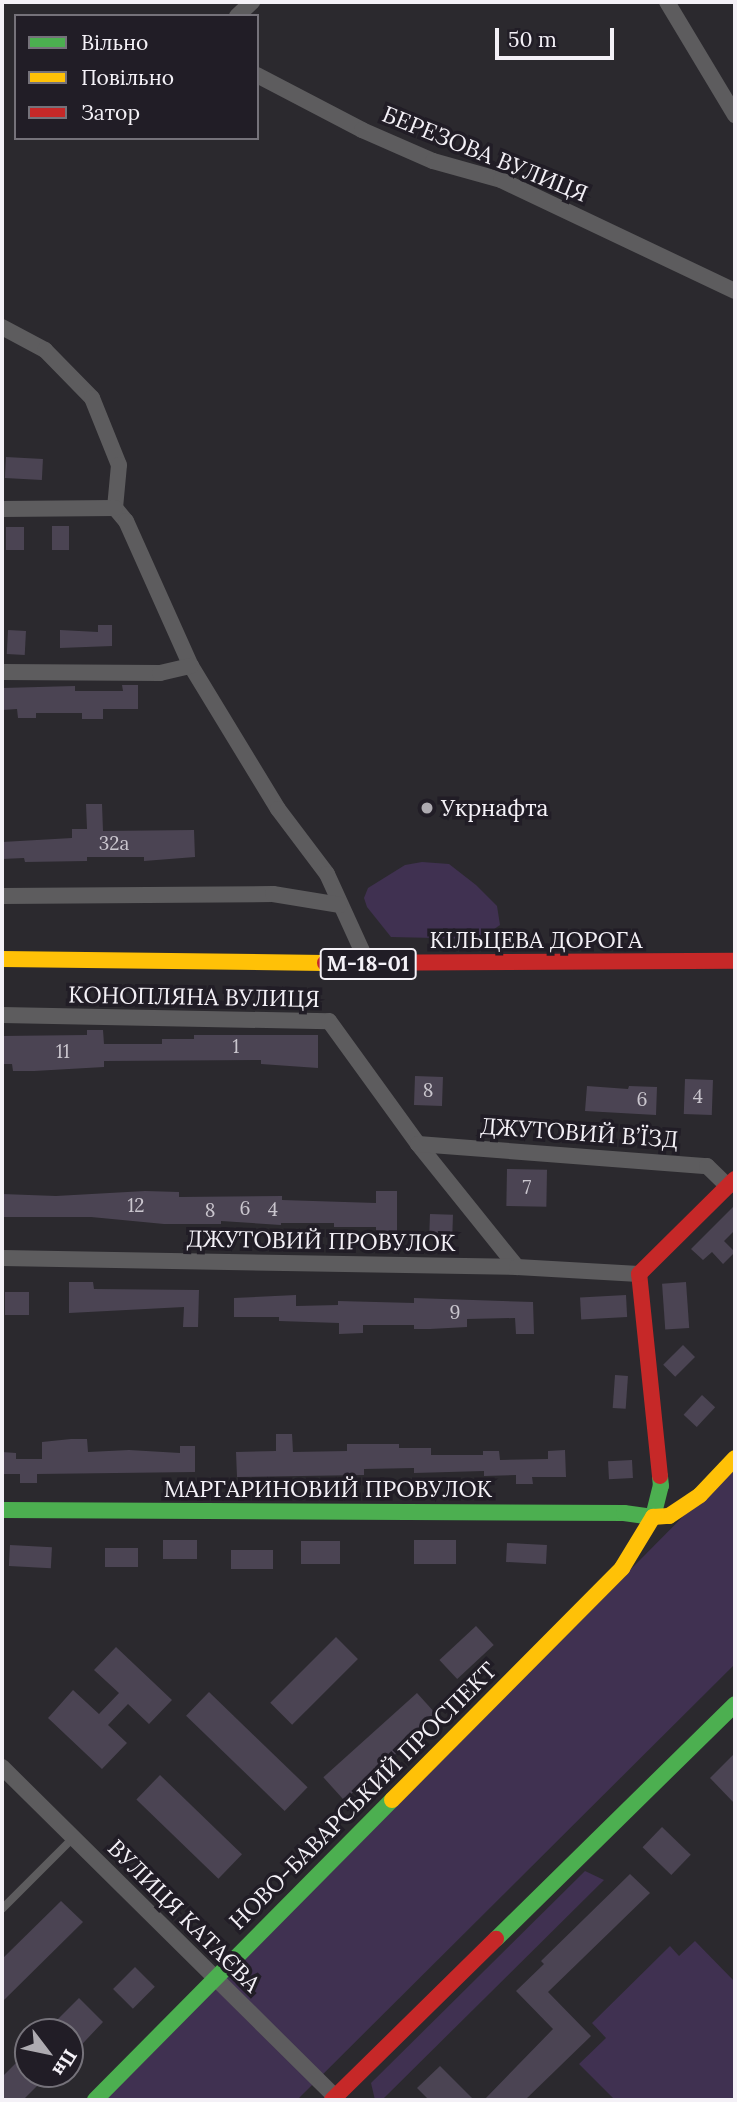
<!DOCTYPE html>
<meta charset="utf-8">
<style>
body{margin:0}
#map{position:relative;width:737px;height:2102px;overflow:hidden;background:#2b292e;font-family:Lora,serif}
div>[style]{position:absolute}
.green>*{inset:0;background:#403151}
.building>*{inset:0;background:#4b4453;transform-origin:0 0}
.lane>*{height:8px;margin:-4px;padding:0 4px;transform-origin:4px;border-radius:4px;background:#5d5c5e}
.street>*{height:16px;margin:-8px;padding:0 8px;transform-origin:8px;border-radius:8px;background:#5d5c5e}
.fast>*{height:16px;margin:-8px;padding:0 8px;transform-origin:8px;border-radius:8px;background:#4caf50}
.slow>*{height:16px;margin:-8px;padding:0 8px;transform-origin:8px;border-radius:8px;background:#ffc107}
.jam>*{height:16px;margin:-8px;padding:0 8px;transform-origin:8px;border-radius:8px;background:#c62828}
.dots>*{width:19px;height:19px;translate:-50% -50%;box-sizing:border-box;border:4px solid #211d26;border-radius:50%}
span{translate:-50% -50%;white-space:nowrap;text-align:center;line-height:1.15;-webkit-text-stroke:7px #211d26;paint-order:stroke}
.number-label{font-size:19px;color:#cac6ce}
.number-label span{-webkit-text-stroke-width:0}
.shield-label span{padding:2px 5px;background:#211d26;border:2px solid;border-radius:5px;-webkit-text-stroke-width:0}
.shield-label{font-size:21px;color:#f4f1f7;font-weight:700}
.street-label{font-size:23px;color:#f4f1f7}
.poi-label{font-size:23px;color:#f4f1f7}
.left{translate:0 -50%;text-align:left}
.frame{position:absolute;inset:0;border:4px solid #f4f1f7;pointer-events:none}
.legend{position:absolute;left:14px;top:14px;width:245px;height:126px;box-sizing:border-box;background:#211d26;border:2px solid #75727a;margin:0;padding:9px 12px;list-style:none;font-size:21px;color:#f4f1f7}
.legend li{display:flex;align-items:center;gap:14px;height:35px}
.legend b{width:35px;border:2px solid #75727a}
.north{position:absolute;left:14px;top:2018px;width:70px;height:70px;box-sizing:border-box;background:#211d26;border:2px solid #75727a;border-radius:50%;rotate:122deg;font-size:19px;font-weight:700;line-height:28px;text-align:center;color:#f4f1f7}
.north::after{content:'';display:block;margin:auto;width:24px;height:32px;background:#aeabb1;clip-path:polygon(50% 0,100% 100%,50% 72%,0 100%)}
.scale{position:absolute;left:495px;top:28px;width:119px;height:32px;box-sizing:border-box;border:4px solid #f4f1f7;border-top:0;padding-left:9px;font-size:21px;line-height:24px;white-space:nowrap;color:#f4f1f7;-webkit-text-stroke:5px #211d26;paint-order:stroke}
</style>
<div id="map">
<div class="green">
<div style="clip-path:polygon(422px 862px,449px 864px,476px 885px,497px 906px,500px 925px,480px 939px,391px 937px,367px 907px,364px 898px,368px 888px,405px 865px)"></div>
<div style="clip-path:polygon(735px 1464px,735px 1664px,297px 2100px,105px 2100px)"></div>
<div style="clip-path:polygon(585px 1871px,604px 1880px,382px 2100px,375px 2100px,371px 2083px)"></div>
<div style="clip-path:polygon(695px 1941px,735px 1982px,735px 2100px,615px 2100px,579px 2064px,606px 2038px,592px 2023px,670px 1946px,679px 1956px)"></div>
</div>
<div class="building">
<div style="left:6px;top:457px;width:37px;height:21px;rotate:3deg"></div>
<div style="left:52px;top:526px;width:17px;height:24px"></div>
<div style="left:6px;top:527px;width:18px;height:23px"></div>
<div style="clip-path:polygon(98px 625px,112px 625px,112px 646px,60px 648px,60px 630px,98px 632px)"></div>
<div style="left:8px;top:630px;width:18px;height:24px;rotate:3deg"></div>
<div style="clip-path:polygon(122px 685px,138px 685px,138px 709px,103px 709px,103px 719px,82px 719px,82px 713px,36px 713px,36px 718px,18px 718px,17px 709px,2px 710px,2px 688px,75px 686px,75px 691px,123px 691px)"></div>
<div style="clip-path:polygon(86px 804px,102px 804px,103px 831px,194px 830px,195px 857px,144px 861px,144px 857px,87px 857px,87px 861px,25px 862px,24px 858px,2px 859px,2px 842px,72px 838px,72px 829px,87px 829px)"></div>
<div style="clip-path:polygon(87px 1030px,103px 1030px,104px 1044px,162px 1044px,162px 1039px,194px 1039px,194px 1035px,318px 1035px,318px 1068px,261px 1064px,261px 1060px,104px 1061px,104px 1067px,34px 1071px,13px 1071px,12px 1064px,2px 1064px,2px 1036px,87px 1035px)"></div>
<div style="left:415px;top:1076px;width:28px;height:29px;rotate:2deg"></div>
<div style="left:685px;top:1079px;width:28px;height:35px;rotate:2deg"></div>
<div style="clip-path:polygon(587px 1086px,628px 1089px,629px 1086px,657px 1087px,656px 1115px,585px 1111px)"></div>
<div style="left:507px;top:1169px;width:40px;height:37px;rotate:1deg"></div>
<div style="clip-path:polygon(145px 1191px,179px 1192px,179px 1197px,282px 1196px,282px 1200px,376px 1203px,376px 1191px,397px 1191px,397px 1235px,376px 1235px,376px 1227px,334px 1227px,334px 1223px,281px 1223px,281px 1225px,221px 1221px,221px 1224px,164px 1224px,91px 1217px,2px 1217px,2px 1194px,56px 1196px)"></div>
<div style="clip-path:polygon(735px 1205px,735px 1230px,724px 1241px,735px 1252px,723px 1264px,712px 1252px,703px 1260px,691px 1249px)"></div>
<div style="left:430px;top:1214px;width:23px;height:21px;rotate:2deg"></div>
<div style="clip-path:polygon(69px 1282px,93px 1282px,94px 1289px,199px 1290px,198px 1327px,183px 1327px,184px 1307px,69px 1313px)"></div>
<div style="left:686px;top:1282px;width:46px;height:24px;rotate:86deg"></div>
<div style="left:5px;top:1292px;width:24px;height:23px"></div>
<div style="clip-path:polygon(296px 1295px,296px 1306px,338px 1305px,338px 1301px,414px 1303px,414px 1298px,533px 1302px,534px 1334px,516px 1334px,515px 1318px,467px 1319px,467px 1327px,430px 1329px,414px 1329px,414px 1325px,363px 1325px,363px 1333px,339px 1334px,339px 1323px,279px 1321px,279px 1317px,234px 1317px,234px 1298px)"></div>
<div style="left:626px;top:1295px;width:22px;height:46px;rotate:87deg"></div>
<div style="left:683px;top:1345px;width:17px;height:28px;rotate:45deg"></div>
<div style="left:615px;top:1375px;width:13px;height:33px;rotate:4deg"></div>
<div style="left:702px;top:1395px;width:18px;height:27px;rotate:43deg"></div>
<div style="clip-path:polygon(276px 1434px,292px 1434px,293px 1452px,347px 1451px,347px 1444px,399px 1444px,399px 1448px,431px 1448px,431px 1455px,483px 1455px,483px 1451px,499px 1451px,500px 1460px,548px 1459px,548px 1451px,565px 1450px,566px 1477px,532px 1477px,533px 1484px,516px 1484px,516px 1475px,484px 1476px,484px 1471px,414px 1473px,414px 1468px,364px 1469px,364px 1475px,237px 1477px,236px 1452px,276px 1451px)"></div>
<div style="clip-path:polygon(71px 1439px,87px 1439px,88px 1452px,129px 1450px,180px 1453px,180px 1446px,195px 1446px,195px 1472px,37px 1474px,37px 1483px,20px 1483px,20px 1474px,2px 1474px,2px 1452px,16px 1453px,16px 1459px,42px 1459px,42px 1442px)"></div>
<div style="left:632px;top:1460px;width:18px;height:24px;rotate:87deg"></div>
<div style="left:163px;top:1540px;width:34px;height:19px"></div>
<div style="left:414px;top:1540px;width:42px;height:24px"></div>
<div style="left:301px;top:1541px;width:39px;height:23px"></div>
<div style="left:507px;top:1543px;width:40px;height:19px;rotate:3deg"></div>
<div style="left:10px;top:1545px;width:42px;height:21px;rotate:3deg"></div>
<div style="left:105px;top:1548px;width:33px;height:19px"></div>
<div style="left:231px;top:1550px;width:42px;height:19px"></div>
<div style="left:476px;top:1626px;width:26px;height:50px;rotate:47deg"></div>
<div style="left:336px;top:1637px;width:31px;height:93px;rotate:45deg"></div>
<div style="clip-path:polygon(116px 1647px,172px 1700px,149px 1724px,128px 1704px,108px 1725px,127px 1743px,102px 1769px,48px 1718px,73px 1690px,99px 1714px,119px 1693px,94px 1670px)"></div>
<div style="left:209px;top:1692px;width:137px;height:33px;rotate:44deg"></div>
<div style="left:417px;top:1693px;width:31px;height:126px;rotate:48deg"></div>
<div style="clip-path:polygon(735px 1753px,735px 1804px,710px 1778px)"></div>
<div style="left:160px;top:1775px;width:114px;height:34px;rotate:44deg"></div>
<div style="left:662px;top:1827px;width:40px;height:28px;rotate:44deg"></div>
<div style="clip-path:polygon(630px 1874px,650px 1893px,548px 1992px,591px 2036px,525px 2100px,484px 2100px,553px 2029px,516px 1991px,544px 1964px,541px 1961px)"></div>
<div style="clip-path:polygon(61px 1901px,83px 1922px,2px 2002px,2px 1959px)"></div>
<div style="left:135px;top:1967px;width:28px;height:31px;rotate:45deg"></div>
<div style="clip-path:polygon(79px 1998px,103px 2022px,70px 2057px,70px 2032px,45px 2032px)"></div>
<div style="clip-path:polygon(28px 2051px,28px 2074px,49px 2074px,23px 2100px,2px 2100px,2px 2077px)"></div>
<div style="clip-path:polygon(440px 2066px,474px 2100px,429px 2100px,417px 2088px)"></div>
</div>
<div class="lane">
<div style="left:2px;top:1909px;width:100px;rotate:-45deg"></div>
</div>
<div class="street">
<div style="left:667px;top:2px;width:132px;rotate:59deg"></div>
<div style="left:237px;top:16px;width:21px;rotate:-43deg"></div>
<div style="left:257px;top:75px;width:119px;rotate:27.6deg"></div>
<div style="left:362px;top:130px;width:77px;rotate:23.6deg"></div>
<div style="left:433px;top:161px;width:71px;rotate:15.6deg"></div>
<div style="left:501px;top:180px;width:259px;rotate:25.4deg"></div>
<div style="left:2px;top:327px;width:49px;rotate:28.1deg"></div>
<div style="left:45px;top:350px;width:67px;rotate:45.6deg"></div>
<div style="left:92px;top:398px;width:72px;rotate:68.1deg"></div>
<div style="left:119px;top:465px;width:43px;rotate:95.3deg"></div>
<div style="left:115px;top:508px;width:17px;rotate:50deg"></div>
<div style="left:126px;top:521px;width:159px;rotate:65.9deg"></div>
<div style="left:191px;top:666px;width:167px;rotate:58.7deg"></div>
<div style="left:278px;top:809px;width:81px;rotate:53deg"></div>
<div style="left:327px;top:874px;width:99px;rotate:65.5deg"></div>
<div style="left:2px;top:509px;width:113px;rotate:-0.5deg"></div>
<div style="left:2px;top:672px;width:158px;rotate:0.4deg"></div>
<div style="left:160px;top:673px;width:32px;rotate:-13deg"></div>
<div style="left:2px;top:896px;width:271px;rotate:-0.4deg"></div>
<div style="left:273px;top:894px;width:68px;rotate:9.3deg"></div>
<div style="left:2px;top:1015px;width:327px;rotate:1.1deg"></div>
<div style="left:329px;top:1021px;width:152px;rotate:54.1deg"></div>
<div style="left:418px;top:1144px;width:158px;rotate:51.2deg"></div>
<div style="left:418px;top:1144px;width:290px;rotate:4.4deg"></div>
<div style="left:707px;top:1166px;width:29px;rotate:44deg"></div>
<div style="left:2px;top:1258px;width:515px;rotate:1deg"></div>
<div style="left:517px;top:1267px;width:122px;rotate:3.3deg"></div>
<div style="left:2px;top:1767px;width:470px;rotate:44.7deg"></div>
</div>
<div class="fast">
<div style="left:2px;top:1510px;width:622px;rotate:0.28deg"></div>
<div style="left:624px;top:1513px;width:29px;rotate:8deg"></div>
<div style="left:653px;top:1517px;width:32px;rotate:-76deg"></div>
<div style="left:661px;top:1486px;width:10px;rotate:-96deg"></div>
<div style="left:496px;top:1939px;width:335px;rotate:-44.5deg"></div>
<div style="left:95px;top:2100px;width:422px;rotate:-45.3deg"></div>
</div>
<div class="slow">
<div style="left:2px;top:959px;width:323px;rotate:0.7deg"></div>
<div style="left:392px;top:1800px;width:327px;rotate:-45.2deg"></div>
<div style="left:622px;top:1568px;width:60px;rotate:-58.7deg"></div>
<div style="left:653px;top:1517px;width:16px;rotate:-4deg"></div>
<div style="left:669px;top:1516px;width:37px;rotate:-34deg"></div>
<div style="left:700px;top:1495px;width:51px;rotate:-46.6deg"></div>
</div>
<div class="jam">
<div style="left:325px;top:963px;width:410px;rotate:-0.3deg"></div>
<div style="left:660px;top:1476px;width:203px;rotate:-95.9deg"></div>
<div style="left:639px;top:1274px;width:135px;rotate:-44.7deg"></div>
<div style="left:332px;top:2100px;width:230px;rotate:-44.5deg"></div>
</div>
<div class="dots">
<div style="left:427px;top:808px;background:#aeabb1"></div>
</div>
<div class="number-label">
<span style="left:114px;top:844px">32а</span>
<span style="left:236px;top:1047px">1</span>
<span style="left:63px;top:1052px">11</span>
<span style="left:428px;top:1091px">8</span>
<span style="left:698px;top:1097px">4</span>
<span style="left:642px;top:1100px">6</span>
<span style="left:527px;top:1188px">7</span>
<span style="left:136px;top:1206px">12</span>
<span style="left:245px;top:1209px">6</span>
<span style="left:273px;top:1210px">4</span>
<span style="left:210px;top:1211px">8</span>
<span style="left:455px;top:1313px">9</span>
</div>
<div class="shield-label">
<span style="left:368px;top:964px">М-18-01</span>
</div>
<div class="street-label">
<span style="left:485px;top:154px;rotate:22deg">БЕРЕЗОВА ВУЛИЦЯ</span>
<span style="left:536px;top:940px">КІЛЬЦЕВА ДОРОГА</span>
<span style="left:194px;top:997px;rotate:1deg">КОНОПЛЯНА ВУЛИЦЯ</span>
<span style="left:579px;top:1133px;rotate:4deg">ДЖУТОВИЙ В’ЇЗД</span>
<span style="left:321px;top:1241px;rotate:1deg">ДЖУТОВИЙ ПРОВУЛОК</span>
<span style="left:328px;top:1489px">МАРГАРИНОВИЙ ПРОВУЛОК</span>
<span style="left:363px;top:1796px;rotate:-45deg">НОВО-БАВАРСЬКИЙ ПРОСПЕКТ</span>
<span style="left:184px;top:1916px;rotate:45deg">ВУЛИЦЯ КАТАЄВА</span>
</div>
<div class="poi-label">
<span class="left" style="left:441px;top:808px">Укрнафта</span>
</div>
<div class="frame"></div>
<ul class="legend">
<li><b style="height:9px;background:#4caf50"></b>Вільно</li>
<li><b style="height:9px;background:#ffc107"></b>Повільно</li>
<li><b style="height:9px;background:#c62828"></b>Затор</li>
</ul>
<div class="north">Пн</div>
<div class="scale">50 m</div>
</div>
